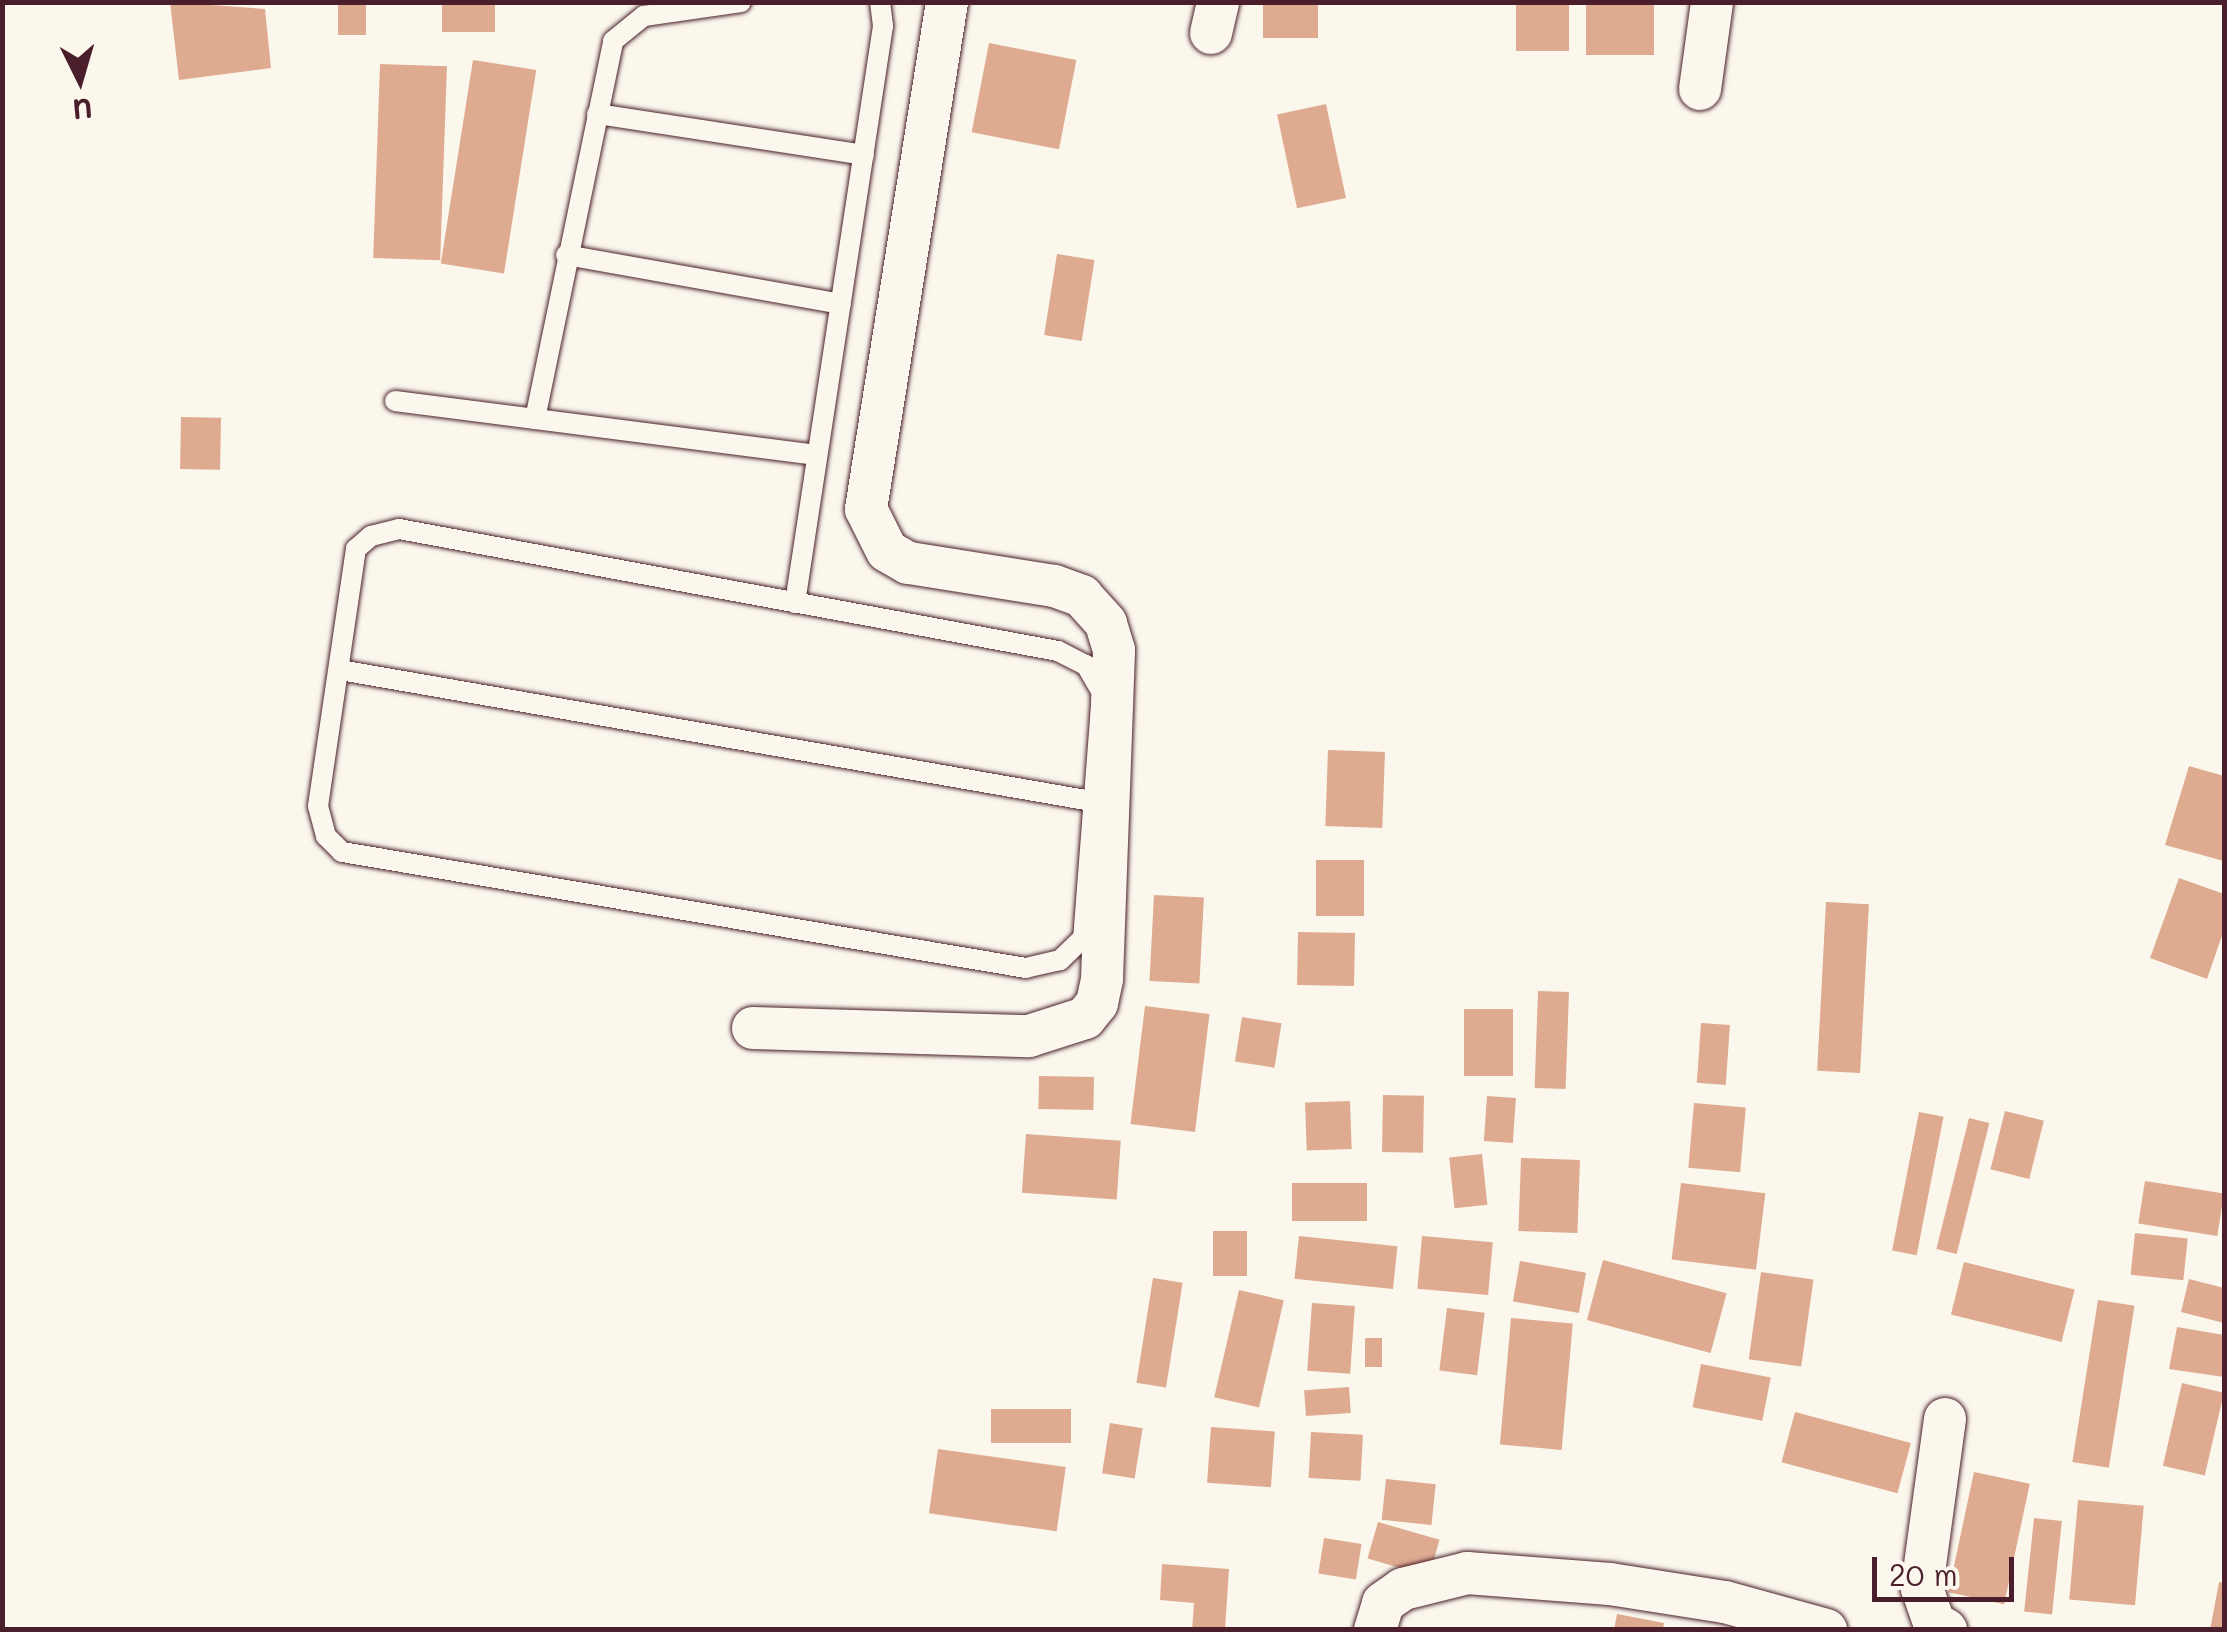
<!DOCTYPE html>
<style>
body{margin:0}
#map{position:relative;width:2227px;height:1632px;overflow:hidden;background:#fbf7ec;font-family:Mali,sans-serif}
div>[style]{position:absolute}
.building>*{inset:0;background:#deab91;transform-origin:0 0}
.roads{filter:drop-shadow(0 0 2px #4a1f2b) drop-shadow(0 0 2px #4a1f2b)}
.service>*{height:20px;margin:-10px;padding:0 10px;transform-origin:10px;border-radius:10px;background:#fbf7ec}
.minor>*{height:42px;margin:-21px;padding:0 21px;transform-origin:21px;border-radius:21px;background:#fbf7ec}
span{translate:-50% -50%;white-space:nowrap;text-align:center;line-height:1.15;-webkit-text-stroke:10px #fbf7ec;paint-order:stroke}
.frame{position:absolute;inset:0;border:5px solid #4a1f2b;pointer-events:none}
.north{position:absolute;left:30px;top:30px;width:100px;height:100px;-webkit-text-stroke:8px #fbf7ec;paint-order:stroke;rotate:175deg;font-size:28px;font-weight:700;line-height:40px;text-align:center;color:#4a1f2b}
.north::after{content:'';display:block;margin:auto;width:35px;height:45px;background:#4a1f2b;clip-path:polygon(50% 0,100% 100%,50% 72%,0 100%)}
.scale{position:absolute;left:1872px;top:1557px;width:142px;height:45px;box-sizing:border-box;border:5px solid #4a1f2b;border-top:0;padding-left:12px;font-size:30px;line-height:35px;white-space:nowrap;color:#4a1f2b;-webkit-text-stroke:8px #fbf7ec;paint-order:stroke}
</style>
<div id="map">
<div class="building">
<div style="clip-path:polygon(170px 2px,265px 9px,271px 68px,179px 80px)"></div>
<div style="left:338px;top:2px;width:28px;height:33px"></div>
<div style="left:442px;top:2px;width:53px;height:30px"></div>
<div style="left:1263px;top:2px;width:55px;height:36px"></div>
<div style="left:1516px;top:2px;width:53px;height:49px"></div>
<div style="left:1586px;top:2px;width:68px;height:53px"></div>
<div style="left:989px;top:43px;width:89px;height:91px;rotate:11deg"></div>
<div style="left:473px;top:60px;width:64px;height:206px;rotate:9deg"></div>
<div style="left:380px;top:64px;width:67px;height:194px;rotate:2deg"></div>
<div style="left:1326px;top:104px;width:96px;height:50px;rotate:78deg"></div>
<div style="left:1057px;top:254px;width:38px;height:82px;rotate:9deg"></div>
<div style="left:181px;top:417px;width:40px;height:52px;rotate:1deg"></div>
<div style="left:1328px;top:750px;width:57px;height:76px;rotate:2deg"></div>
<div style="clip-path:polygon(2189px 766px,2224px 776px,2224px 861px,2165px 845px)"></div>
<div style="left:1316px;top:860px;width:48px;height:56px"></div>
<div style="clip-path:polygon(2179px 878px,2224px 894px,2224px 930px,2207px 979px,2150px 958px)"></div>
<div style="left:1154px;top:895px;width:50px;height:86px;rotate:3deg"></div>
<div style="left:1826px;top:902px;width:43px;height:169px;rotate:3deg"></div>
<div style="left:1298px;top:932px;width:57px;height:53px;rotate:1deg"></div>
<div style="left:1538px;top:991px;width:31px;height:97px;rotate:2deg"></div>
<div style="left:1145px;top:1006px;width:65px;height:119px;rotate:7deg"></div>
<div style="left:1464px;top:1009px;width:49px;height:67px"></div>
<div style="left:1242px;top:1017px;width:40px;height:45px;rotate:9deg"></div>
<div style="left:1701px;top:1023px;width:29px;height:60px;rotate:4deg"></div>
<div style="left:1039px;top:1076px;width:55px;height:33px;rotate:1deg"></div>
<div style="left:1383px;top:1095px;width:41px;height:57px;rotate:1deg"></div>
<div style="left:1487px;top:1096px;width:29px;height:45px;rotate:4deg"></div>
<div style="left:1350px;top:1101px;width:48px;height:45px;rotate:88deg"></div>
<div style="left:1694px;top:1103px;width:52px;height:65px;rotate:5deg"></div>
<div style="left:2005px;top:1111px;width:40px;height:60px;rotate:14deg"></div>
<div style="left:1919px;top:1112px;width:25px;height:141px;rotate:11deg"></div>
<div style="left:1969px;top:1118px;width:21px;height:135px;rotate:14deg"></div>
<div style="left:1026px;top:1134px;width:95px;height:59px;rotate:4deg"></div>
<div style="left:1482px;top:1154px;width:51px;height:33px;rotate:84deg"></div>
<div style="left:1521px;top:1158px;width:59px;height:73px;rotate:2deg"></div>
<div style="left:2145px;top:1181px;width:80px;height:43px;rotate:9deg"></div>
<div style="left:1292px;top:1183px;width:75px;height:38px"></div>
<div style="left:1681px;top:1183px;width:85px;height:77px;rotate:7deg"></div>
<div style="left:1213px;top:1231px;width:34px;height:45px"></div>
<div style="left:2135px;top:1233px;width:53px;height:42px;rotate:6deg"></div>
<div style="left:1299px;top:1236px;width:99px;height:43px;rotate:6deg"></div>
<div style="left:1422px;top:1236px;width:71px;height:53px;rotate:5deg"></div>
<div style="left:1603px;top:1260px;width:128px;height:62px;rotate:15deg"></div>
<div style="left:1520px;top:1261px;width:67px;height:41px;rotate:10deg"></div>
<div style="left:1964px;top:1262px;width:114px;height:54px;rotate:14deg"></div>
<div style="left:1761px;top:1272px;width:53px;height:88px;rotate:8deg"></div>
<div style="left:1153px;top:1278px;width:30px;height:106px;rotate:9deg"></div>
<div style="clip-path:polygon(2189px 1279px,2224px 1288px,2224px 1323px,2181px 1312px)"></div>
<div style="left:1239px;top:1290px;width:46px;height:110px;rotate:13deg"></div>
<div style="left:2098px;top:1300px;width:37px;height:164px;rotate:9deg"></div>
<div style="left:1312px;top:1303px;width:43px;height:68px;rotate:4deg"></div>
<div style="left:1447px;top:1308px;width:38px;height:63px;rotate:7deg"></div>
<div style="left:1511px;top:1318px;width:62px;height:127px;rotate:5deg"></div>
<div style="clip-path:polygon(2177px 1327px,2224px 1335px,2224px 1377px,2169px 1369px)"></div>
<div style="left:1365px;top:1338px;width:17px;height:29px"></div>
<div style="left:1701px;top:1364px;width:71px;height:44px;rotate:11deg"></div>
<div style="left:2182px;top:1383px;width:43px;height:85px;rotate:13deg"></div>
<div style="left:1349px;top:1387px;width:26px;height:45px;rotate:86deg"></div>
<div style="left:991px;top:1409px;width:80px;height:34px"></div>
<div style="left:1795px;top:1412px;width:120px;height:52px;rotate:15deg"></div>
<div style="left:1110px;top:1423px;width:33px;height:51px;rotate:9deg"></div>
<div style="left:1211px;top:1427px;width:64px;height:56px;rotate:4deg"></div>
<div style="left:1311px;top:1432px;width:52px;height:46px;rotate:3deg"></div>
<div style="left:938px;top:1449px;width:129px;height:65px;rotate:8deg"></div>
<div style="left:1974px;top:1472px;width:57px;height:123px;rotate:12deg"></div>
<div style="left:1386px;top:1479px;width:50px;height:41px;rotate:6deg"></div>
<div style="left:2078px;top:1500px;width:66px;height:100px;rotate:5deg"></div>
<div style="left:2034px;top:1518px;width:28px;height:94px;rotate:6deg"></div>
<div style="left:1378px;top:1522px;width:64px;height:38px;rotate:16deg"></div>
<div style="left:1324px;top:1538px;width:38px;height:36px;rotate:9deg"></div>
<div style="clip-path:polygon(1162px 1564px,1229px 1569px,1225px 1630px,1192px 1630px,1194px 1603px,1160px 1600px)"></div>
<div style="clip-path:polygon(2219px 1582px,2224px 1583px,2224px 1630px,2210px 1630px)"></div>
<div style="clip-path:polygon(1617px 1614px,1664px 1623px,1663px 1630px,1614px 1630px)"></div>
</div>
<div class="roads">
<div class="service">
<div style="left:597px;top:114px;width:270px;rotate:8.7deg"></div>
<div style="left:566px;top:255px;width:279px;rotate:10.1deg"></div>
<div style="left:395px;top:401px;width:425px;rotate:7.3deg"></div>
<div style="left:535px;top:419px;width:386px;rotate:-78.3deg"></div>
<div style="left:613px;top:41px;width:40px;rotate:-39deg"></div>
<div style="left:644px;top:16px;width:98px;rotate:-8.2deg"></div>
<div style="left:399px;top:529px;width:670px;rotate:10.49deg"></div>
<div style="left:1058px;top:651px;width:31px;rotate:27deg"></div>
<div style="left:1086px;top:665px;width:32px;rotate:60deg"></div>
<div style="left:1102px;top:693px;width:246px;rotate:94.4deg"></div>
<div style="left:1083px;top:938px;width:32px;rotate:136deg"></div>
<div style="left:1060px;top:960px;width:35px;rotate:167deg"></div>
<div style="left:1026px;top:968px;width:694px;rotate:-170.37deg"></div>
<div style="left:342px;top:852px;width:23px;rotate:-135deg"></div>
<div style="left:326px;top:836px;width:31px;rotate:-105deg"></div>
<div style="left:318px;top:806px;width:260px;rotate:-81.6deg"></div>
<div style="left:356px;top:549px;width:20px;rotate:-41deg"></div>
<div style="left:371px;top:536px;width:29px;rotate:-14deg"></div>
<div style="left:795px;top:603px;width:584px;rotate:-81.33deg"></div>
<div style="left:883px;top:26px;width:24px;rotate:-97deg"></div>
<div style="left:340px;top:670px;width:762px;rotate:9.89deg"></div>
</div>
<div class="minor">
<div style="left:1211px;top:33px;width:32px;rotate:-77deg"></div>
<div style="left:1700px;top:89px;width:88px;rotate:-82.1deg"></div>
<div style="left:753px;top:1028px;width:276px;rotate:1.7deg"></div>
<div style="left:1029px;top:1036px;width:59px;rotate:-17.8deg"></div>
<div style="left:1085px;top:1018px;width:19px;rotate:-51deg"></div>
<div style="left:1097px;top:1003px;width:25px;rotate:-78deg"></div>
<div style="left:1102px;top:979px;width:329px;rotate:-87.9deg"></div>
<div style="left:1114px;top:650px;width:28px;rotate:-107deg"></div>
<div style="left:1106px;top:623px;width:36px;rotate:-132deg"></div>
<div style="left:1082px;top:596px;width:30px;rotate:-160deg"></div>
<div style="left:1054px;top:586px;width:148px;rotate:-171deg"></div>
<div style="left:908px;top:563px;width:24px;rotate:-150deg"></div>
<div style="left:887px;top:551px;width:47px;rotate:-116.6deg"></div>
<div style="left:866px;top:509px;width:513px;rotate:-80.92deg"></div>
<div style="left:1945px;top:1419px;width:171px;rotate:97.8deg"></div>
<div style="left:1922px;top:1588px;width:37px;rotate:71deg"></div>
<div style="left:1934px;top:1623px;width:14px;rotate:30deg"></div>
<div style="left:1375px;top:1630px;width:28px;rotate:-73deg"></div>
<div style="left:1383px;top:1603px;width:24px;rotate:-35deg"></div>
<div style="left:1403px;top:1589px;width:66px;rotate:-14deg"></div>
<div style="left:1467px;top:1573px;width:143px;rotate:4.4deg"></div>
<div style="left:1610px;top:1584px;width:116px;rotate:8.9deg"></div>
<div style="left:1725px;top:1602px;width:105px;rotate:15.5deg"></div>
</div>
</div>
<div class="frame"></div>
<div class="north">U</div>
<div class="scale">20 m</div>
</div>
